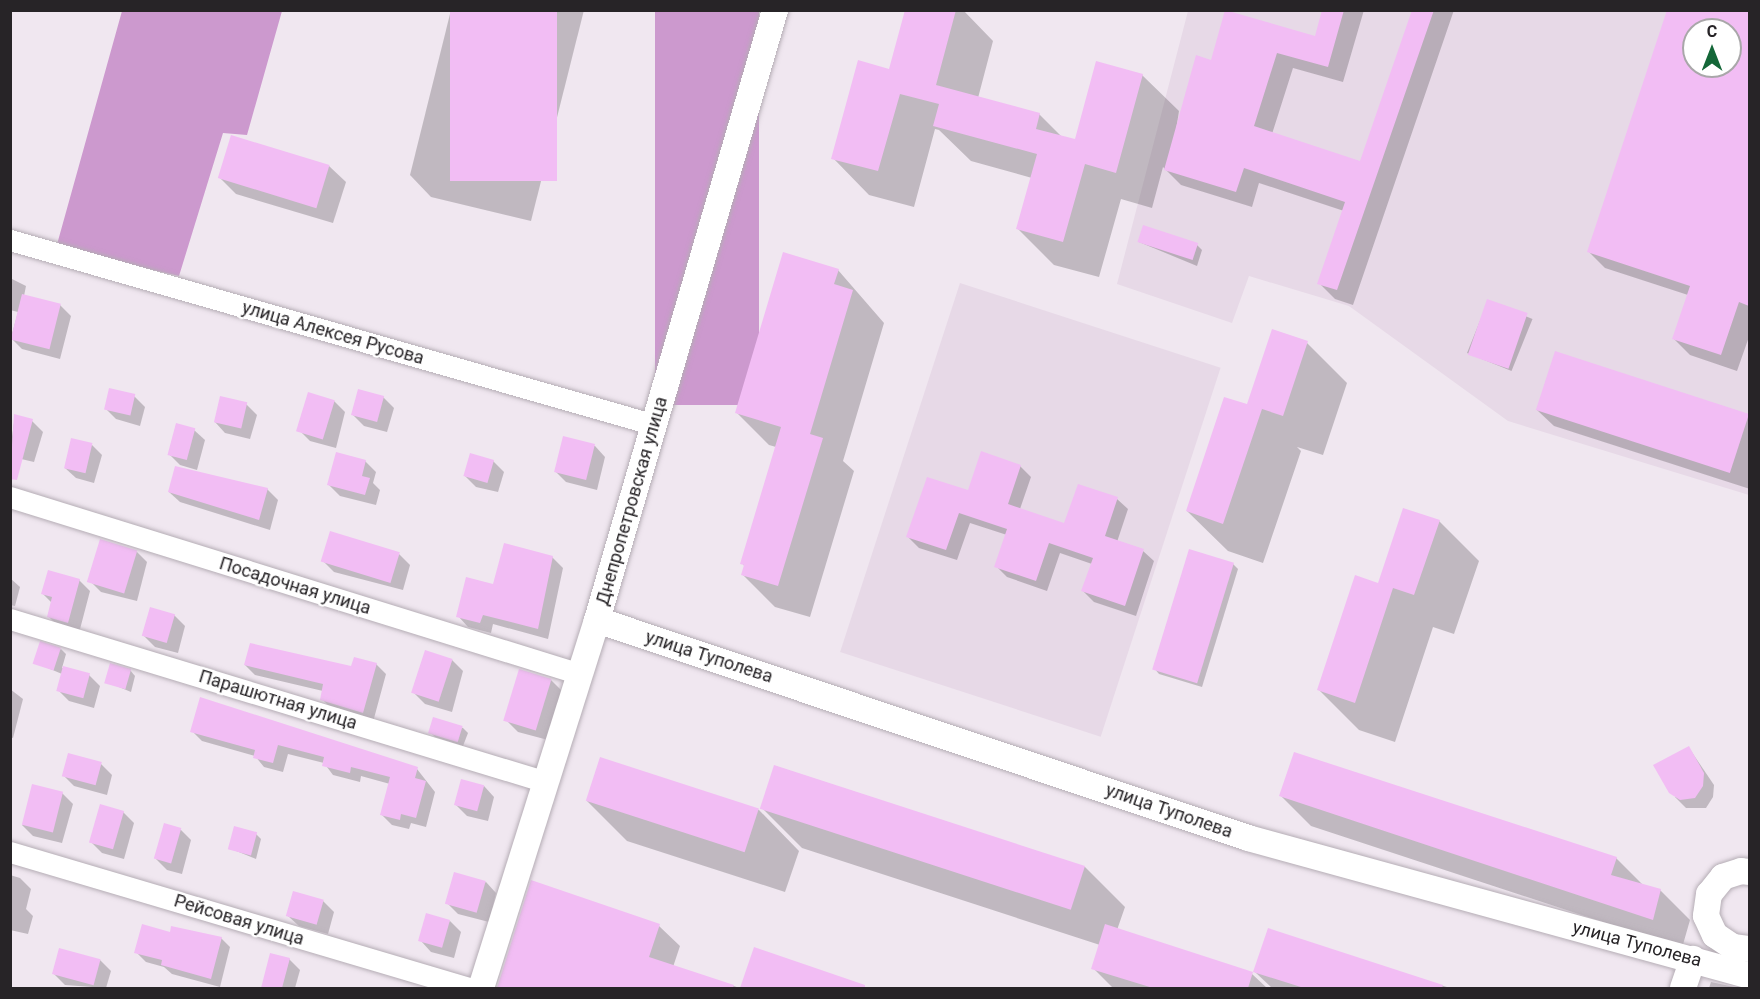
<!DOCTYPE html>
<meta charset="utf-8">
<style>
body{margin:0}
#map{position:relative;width:1760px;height:999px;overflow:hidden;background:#f0e7f0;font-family:Roboto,sans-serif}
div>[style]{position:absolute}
.built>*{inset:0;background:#e7d9e7;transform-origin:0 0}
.forest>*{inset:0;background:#cc99ce;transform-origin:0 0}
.shadow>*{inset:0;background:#0003;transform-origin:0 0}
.building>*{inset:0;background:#f2bdf4;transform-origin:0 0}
.roads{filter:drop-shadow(0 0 2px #b5adb5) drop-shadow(0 0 2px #b5adb5)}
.minor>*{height:21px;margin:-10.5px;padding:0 10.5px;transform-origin:10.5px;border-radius:10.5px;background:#fff}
.tertiary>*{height:26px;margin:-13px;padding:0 13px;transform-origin:13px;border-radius:13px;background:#fff}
span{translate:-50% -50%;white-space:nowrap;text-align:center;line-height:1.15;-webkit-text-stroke:4.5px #fff;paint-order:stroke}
.street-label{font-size:18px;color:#272427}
.frame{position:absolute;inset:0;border:12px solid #272427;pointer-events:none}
.north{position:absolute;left:1682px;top:18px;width:60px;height:60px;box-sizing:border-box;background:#fff;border:2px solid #a9a7a9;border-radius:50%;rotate:0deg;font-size:16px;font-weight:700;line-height:24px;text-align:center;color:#272427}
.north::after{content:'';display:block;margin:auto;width:21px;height:27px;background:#146738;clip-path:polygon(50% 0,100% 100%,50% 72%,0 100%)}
</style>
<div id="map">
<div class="built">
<div style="clip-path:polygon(evenodd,1188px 11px,1749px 11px,1749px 495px,1508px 421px,1349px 306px,1249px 276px,1232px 323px,1117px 284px,1188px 11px,1694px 30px,1730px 30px,1730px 66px,1694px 66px,1694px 30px)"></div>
<div style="left:960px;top:283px;width:274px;height:388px;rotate:18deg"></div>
</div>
<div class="forest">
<div style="clip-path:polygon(122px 11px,282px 11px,247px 135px,223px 133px,179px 276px,56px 248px)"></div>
<div style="left:655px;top:11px;width:104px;height:394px"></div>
</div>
<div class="shadow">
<div style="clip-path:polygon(451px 10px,584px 10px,531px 221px,431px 197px,410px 175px)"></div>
<div style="clip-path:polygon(907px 10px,963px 10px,993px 41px,978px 98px,1039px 114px,1062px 137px,1076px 141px,1142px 75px,1179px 111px,1176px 130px,1212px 62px,1316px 38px,1324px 10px,1364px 10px,1343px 82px,1293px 68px,1272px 134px,1361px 162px,1413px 10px,1454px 10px,1353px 305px,1335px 299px,1319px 283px,1344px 211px,1259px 183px,1252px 207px,1181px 185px,1163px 167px,1152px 208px,1121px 199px,1099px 277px,1054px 265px,1018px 229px,1032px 178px,971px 161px,939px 130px,935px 129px,914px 207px,869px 195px,833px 158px,891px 71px)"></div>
<div style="clip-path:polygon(evenodd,1669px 10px,1750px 10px,1750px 334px,1737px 371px,1690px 355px,1674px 339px,1688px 295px,1605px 268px,1589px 252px,1669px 10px,1694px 30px,1730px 30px,1730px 66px,1694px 66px,1694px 30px)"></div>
<div style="clip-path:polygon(329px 166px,346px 182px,333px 223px,236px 194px,220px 178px)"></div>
<div style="clip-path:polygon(1139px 242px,1197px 245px,1202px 250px,1197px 266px)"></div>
<div style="clip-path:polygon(838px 270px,884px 323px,843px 461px,854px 471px,810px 617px,775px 607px,743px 575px,745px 567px,742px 563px,776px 447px,769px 445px,737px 413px)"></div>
<div style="clip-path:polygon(10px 278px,26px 286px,24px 296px,60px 305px,71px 316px,60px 359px,22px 349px,11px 338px,18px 312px,10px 310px)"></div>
<div style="left:1488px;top:301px;width:48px;height:56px;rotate:22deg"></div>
<div style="clip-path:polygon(1307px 343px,1347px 383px,1323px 455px,1297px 447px,1301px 451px,1263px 563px,1228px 551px,1187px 511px,1248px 406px)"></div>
<div style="clip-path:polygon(1556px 353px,1750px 415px,1750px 489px,1554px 426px,1537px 410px)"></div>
<div style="clip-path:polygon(134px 396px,145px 407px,140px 426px,116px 419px,105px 408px)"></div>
<div style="clip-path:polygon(383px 397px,394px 408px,387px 432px,364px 426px,353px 415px)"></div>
<div style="clip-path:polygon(334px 401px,345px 412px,336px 448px,310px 441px,299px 430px)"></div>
<div style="clip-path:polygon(246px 404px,257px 415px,250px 439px,225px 433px,215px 422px)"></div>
<div style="clip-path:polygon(15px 416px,32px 421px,43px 432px,34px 462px,17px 458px,10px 451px)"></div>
<div style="clip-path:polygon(194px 430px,205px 440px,197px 470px,180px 465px,169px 454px)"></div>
<div style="clip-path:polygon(564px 438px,595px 446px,605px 457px,597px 490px,566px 482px,555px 471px)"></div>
<div style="clip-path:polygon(91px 444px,102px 455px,94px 483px,76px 478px,65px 468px)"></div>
<div style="clip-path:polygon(365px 461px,376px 472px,373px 483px,380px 490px,376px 505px,340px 496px,329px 485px)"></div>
<div style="clip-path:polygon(493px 461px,504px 472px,498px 492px,476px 487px,465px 476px)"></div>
<div style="clip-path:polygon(1020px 466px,1031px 477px,1020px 509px,1065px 525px,1117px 499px,1128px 509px,1117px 542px,1143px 551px,1154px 561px,1136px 616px,1094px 602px,1083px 591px,1092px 564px,1060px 553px,1047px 591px,1007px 577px,996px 566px,1007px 535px,970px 523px,957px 560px,919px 548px,908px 537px,969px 492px)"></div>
<div style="clip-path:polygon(267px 489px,278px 500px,270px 530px,180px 502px,169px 492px)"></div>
<div style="clip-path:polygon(1439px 521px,1479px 561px,1454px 634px,1433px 627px,1395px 742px,1359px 730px,1319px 690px,1379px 585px)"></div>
<div style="clip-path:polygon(136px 551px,147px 562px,137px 601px,101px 592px,90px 581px)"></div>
<div style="clip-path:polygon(399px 554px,410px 565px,403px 590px,334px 572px,323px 561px)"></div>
<div style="clip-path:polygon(552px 557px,563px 568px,548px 639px,493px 624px,491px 633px,468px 627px,458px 616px,494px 586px)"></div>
<div style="clip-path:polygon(1233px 564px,1238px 569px,1202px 687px,1159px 674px,1154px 668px)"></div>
<div style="clip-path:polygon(10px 578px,20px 587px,15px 606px,10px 605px)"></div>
<div style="clip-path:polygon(79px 580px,90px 591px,79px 633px,59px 627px,48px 616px,52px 603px,43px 594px)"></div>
<div style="clip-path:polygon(174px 615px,185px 626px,178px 653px,155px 647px,144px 636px)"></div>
<div style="clip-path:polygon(61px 649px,66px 654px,62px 668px,89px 675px,100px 686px,94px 708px,69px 701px,58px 690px,62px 674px,36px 663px)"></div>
<div style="clip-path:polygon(452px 660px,463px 671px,452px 712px,425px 704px,414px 693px)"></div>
<div style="clip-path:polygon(376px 664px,386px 674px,373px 722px,332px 709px,322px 699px,323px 691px,255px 675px,245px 665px,352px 667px)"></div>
<div style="clip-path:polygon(130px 670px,135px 676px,131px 692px,107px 682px)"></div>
<div style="clip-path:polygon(551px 680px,562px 691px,548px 740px,518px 732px,507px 721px)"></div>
<div style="clip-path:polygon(10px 689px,23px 699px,13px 738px,10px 737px)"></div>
<div style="clip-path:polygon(201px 699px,417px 769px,435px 792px,426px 827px,411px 823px,409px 829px,392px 825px,382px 815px,390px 784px,361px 776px,360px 782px,333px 775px,324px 763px,288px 754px,283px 772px,264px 767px,255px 756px,202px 741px,192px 731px)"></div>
<div style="clip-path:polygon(434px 719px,463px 728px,468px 733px,463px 746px,435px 737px,430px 732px)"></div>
<div style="clip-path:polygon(1689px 748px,1714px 785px,1713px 797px,1706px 808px,1686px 808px,1675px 797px)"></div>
<div style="clip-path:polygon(600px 759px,759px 810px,799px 851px,785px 892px,627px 841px,587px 801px)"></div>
<div style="clip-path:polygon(101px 764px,112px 775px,107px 795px,74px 786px,63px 775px)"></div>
<div style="clip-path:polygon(775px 766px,1085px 867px,1125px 907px,1117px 930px,1252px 974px,1267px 988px,1113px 988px,1093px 968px,1100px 945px,802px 848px,762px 808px)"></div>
<div style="clip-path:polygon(484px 786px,494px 797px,488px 821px,467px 816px,456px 805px)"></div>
<div style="clip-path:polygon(62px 793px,73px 804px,62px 843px,33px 836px,22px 825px)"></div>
<div style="clip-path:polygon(1281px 796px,1616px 858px,1644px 886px,1660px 890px,1690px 920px,1682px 948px,1311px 826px)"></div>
<div style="clip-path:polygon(123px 812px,134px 823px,124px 859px,102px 853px,91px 842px)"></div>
<div style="clip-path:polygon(180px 829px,191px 840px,182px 874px,167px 870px,156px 859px)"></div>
<div style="clip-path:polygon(256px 834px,261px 839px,256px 859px,229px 848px)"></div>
<div style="clip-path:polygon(10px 875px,20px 878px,31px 889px,26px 909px,33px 916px,28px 934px,10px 930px)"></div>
<div style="clip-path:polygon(486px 882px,496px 893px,489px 922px,458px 914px,447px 903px)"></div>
<div style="clip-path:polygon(323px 901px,334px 912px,328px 934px,299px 926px,288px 916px)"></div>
<div style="clip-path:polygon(450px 921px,461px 932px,454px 958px,431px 952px,421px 941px)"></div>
<div style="clip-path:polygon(659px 926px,680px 946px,673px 967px,740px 988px,499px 987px)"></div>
<div style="clip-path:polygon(1268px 930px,1450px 988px,1272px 988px,1255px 972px)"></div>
<div style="clip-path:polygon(171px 933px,221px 938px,230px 947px,220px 987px,172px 974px,164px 967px,146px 962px,136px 952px)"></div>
<div style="clip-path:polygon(755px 949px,836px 977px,847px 988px,741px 988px)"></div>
<div style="clip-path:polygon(271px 954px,289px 959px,300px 970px,295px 988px,262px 988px)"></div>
<div style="clip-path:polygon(100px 960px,111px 971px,106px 988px,65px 985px,54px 974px)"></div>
<div style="clip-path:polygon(1711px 982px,1739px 988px,1709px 988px)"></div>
</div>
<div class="building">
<div style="left:450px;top:10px;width:107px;height:171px"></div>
<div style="clip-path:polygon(905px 10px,956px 10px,936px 85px,1040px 113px,1036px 129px,1075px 139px,1096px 61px,1143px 74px,1116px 173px,1085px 164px,1063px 242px,1016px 229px,1037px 154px,933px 126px,939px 104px,900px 94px,878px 171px,831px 159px,858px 60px,889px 69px)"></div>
<div style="clip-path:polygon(1225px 10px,1315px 36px,1322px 10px,1344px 10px,1328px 67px,1277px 53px,1254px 126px,1360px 161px,1412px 10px,1434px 10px,1337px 290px,1317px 284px,1345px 202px,1244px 168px,1236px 192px,1164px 170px,1196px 55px,1211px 60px)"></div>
<div style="clip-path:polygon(evenodd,1667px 10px,1749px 10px,1749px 306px,1739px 302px,1721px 355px,1672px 339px,1690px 286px,1587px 252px,1667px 10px,1694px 30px,1730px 30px,1730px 66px,1694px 66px,1694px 30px)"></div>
<div style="left:231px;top:135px;width:103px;height:45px;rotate:17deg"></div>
<div style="left:1143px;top:225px;width:58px;height:18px;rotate:18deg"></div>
<div style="clip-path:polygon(783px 252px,839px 269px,834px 284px,853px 290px,810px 434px,823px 438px,778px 586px,741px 575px,744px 565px,740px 564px,781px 427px,735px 413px)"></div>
<div style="left:22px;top:294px;width:40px;height:47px;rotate:14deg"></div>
<div style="left:1487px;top:299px;width:43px;height:59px;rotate:19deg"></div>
<div style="clip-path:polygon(1272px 329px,1308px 341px,1283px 416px,1256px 407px,1262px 409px,1223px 524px,1186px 511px,1224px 397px,1247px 404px)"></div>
<div style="left:1555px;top:351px;width:204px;height:62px;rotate:18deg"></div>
<div style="left:109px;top:388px;width:27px;height:22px;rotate:13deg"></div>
<div style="left:358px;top:389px;width:27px;height:27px;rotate:15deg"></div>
<div style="left:308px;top:392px;width:28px;height:41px;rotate:17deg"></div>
<div style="left:220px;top:396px;width:28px;height:27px;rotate:13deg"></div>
<div style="clip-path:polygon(14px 414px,33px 419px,17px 480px,10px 479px)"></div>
<div style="left:176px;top:423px;width:20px;height:33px;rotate:15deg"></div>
<div style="left:563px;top:436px;width:33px;height:37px;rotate:14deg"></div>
<div style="left:71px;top:438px;width:22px;height:31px;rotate:13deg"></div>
<div style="clip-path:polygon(981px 451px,1021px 465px,1008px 504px,1064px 523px,1078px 484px,1118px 497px,1105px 536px,1144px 549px,1125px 606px,1081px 591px,1093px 558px,1049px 543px,1036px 581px,994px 567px,1007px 529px,959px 513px,946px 550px,906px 537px,927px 477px,968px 490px)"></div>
<div style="clip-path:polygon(336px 452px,366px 460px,362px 476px,370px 478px,365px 495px,327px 485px)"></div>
<div style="left:470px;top:453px;width:25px;height:24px;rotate:16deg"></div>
<div style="clip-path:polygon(175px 466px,268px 488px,259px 520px,168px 492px)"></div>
<div style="clip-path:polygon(1403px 508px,1440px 520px,1414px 595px,1393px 588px,1355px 703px,1317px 690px,1355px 575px,1378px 583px)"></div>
<div style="left:330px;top:531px;width:73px;height:32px;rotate:17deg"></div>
<div style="left:100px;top:539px;width:39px;height:45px;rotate:17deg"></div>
<div style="clip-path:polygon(504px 543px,553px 556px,538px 629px,483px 615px,480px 623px,456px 617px,466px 577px,493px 584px)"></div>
<div style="left:1189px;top:549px;width:47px;height:126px;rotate:17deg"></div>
<div style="clip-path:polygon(48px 570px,80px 579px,68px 623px,47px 617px,52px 597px,41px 594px)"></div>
<div style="left:150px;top:607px;width:26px;height:30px;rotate:16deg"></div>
<div style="left:40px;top:641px;width:22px;height:24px;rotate:18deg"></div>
<div style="clip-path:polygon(250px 643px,351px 666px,354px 657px,377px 663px,363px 713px,320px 700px,323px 684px,244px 665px)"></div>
<div style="left:425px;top:650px;width:29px;height:45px;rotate:18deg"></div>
<div style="left:110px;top:663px;width:22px;height:21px;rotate:16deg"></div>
<div style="left:63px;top:666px;width:28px;height:26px;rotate:15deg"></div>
<div style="left:519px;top:669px;width:34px;height:54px;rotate:17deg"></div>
<div style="clip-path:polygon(200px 697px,418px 767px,415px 778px,426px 781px,416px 818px,401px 814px,400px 820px,380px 815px,390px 777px,351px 767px,350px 773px,322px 766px,324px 757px,278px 745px,273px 763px,253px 758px,255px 750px,190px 732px)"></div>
<div style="left:433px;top:717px;width:31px;height:17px;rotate:17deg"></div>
<div style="clip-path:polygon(1689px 746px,1704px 773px,1703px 786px,1695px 798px,1680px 800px,1669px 793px,1653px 765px)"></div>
<div style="clip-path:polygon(1294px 752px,1617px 857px,1611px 875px,1661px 889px,1653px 920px,1279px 796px)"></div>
<div style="left:68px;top:753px;width:35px;height:24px;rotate:15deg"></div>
<div style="left:600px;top:757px;width:167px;height:46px;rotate:18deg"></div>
<div style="left:774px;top:765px;width:327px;height:46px;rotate:18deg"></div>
<div style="left:461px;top:779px;width:24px;height:27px;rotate:15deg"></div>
<div style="left:32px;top:784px;width:32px;height:42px;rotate:14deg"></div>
<div style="left:100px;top:804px;width:25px;height:40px;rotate:16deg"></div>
<div style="left:164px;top:823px;width:18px;height:37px;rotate:16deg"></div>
<div style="left:234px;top:826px;width:24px;height:24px;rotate:15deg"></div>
<div style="left:454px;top:872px;width:33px;height:33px;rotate:16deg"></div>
<div style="clip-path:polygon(531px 880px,660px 924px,649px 957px,734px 985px,733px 988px,497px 988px)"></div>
<div style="left:293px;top:891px;width:32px;height:26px;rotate:16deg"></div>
<div style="left:426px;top:913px;width:25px;height:29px;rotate:16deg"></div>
<div style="clip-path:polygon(142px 924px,170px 932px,171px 926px,222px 937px,211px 979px,161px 965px,162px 960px,134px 953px)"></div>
<div style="clip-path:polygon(1105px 924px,1253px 972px,1248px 988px,1153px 988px,1091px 969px)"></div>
<div style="clip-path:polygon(1268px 928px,1443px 985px,1442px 988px,1304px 988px,1253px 972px)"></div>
<div style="clip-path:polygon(754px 947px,865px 985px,865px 988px,740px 988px)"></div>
<div style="left:59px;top:948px;width:43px;height:27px;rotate:15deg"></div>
<div style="clip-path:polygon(270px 953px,290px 958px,282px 988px,261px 988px)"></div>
</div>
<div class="roads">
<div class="minor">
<div style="left:10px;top:240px;width:671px;rotate:16deg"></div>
<div style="left:10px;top:497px;width:597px;rotate:17.25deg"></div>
<div style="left:10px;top:619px;width:560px;rotate:16.91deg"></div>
<div style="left:10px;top:852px;width:478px;rotate:16.5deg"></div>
</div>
<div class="tertiary">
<div style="left:597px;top:620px;width:687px;rotate:18.51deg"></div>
<div style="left:1248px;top:838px;width:521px;rotate:15.37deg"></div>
<div style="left:1750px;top:872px;width:9px;rotate:-174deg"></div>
<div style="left:1741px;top:871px;width:19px;rotate:162deg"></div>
<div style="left:1723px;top:877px;width:22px;rotate:129deg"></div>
<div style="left:1709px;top:894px;width:22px;rotate:98deg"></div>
<div style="left:1706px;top:916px;width:21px;rotate:65deg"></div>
<div style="left:1715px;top:935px;width:22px;rotate:34deg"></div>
<div style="left:1733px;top:947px;width:17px;rotate:7deg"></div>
<div style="left:481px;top:988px;width:386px;rotate:-72.5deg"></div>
<div style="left:597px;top:620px;width:635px;rotate:-73.73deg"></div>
<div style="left:1683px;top:988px;width:31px;rotate:-71deg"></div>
</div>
</div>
<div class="street-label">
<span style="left:333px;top:333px;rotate:16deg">улица Алексея Русова</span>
<span style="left:632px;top:501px;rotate:-74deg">Днепропетровская улица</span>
<span style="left:295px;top:586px;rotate:17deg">Посадочная улица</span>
<span style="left:709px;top:657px;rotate:18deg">улица Туполева</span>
<span style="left:278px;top:700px;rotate:17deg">Парашютная улица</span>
<span style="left:1169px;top:811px;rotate:19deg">улица Туполева</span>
<span style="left:239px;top:920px;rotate:17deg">Рейсовая улица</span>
<span style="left:1637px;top:944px;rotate:15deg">улица Туполева</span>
</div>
<div class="frame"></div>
<div class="north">С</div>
</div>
